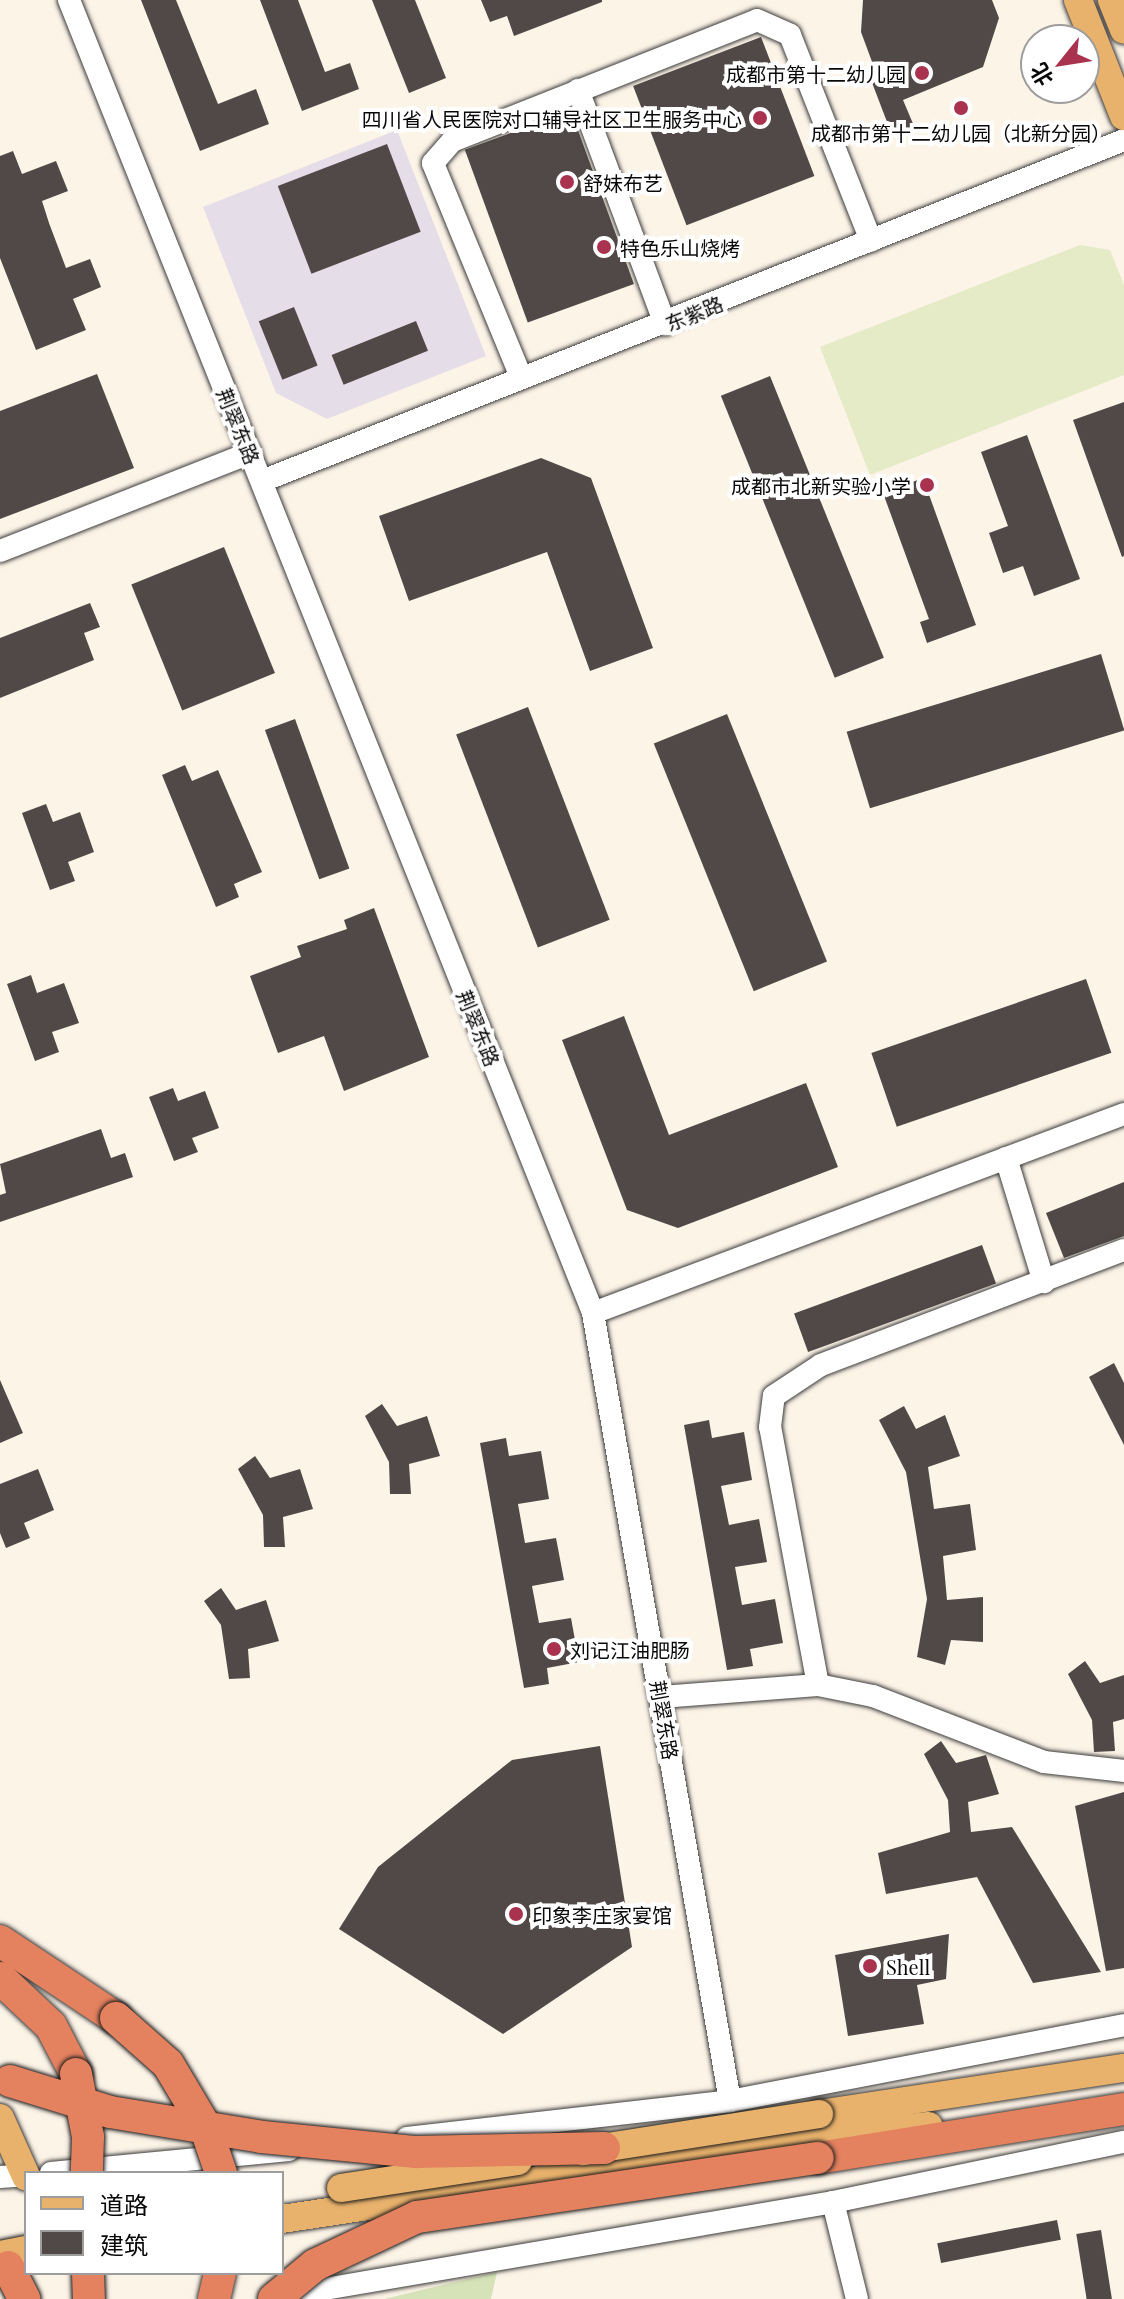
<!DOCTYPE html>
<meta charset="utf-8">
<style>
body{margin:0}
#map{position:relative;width:1124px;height:2299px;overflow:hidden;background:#fdf4e8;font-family:"Playfair Display","Noto Sans SC",serif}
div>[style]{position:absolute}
.industrial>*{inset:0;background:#e5dee8}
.green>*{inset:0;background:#d6e2b7}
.pitch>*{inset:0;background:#e5eac7}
.building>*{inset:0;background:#514947;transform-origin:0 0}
.roads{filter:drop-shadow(0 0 2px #3c3c3c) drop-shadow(0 0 2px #3c3c3c)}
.minor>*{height:22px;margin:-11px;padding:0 11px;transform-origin:11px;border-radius:11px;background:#fff}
.major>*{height:28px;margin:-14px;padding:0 14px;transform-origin:14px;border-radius:14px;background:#e9b26c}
.highway>*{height:32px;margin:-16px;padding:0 16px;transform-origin:16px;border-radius:16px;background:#e4815f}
.bridges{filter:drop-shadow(0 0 2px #1a1a1a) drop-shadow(0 0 2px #1a1a1a)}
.major-bridge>*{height:28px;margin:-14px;padding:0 14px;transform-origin:14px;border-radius:14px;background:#e9b26c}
.highway-bridge>*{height:32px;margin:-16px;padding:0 16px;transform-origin:16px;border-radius:16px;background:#e4815f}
.dots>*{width:22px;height:22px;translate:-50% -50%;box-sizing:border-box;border:4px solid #fff;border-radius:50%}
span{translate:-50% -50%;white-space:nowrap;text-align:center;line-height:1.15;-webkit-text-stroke:8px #fff;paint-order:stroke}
.poi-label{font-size:20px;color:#090909}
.right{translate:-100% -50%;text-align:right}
.left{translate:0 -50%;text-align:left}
.street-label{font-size:20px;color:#090909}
.legend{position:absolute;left:24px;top:2171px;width:260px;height:104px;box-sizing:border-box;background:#fff;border:2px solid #9d9d9d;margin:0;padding:10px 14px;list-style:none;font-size:24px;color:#090909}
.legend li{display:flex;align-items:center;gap:16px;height:40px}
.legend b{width:40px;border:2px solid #9d9d9d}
.north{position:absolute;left:1020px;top:24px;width:80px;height:80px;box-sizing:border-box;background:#fff;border:2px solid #9d9d9d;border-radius:50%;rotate:240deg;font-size:22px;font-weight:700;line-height:32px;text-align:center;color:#090909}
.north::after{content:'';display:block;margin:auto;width:28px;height:36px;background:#a9324f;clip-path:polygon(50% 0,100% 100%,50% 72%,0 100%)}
</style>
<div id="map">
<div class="industrial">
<div style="clip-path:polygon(397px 130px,486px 356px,327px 419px,276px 393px,203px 207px)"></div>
</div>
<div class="green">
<div style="clip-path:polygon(497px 2272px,491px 2299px,384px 2299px)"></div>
</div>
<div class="pitch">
<div style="clip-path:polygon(1080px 245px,1110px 250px,1124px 285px,1124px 375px,870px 475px,820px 347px)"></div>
</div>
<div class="building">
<div style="clip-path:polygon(141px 0,176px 0,218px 104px,256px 89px,269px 124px,200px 151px)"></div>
<div style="clip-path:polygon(260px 0,298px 0,325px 72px,350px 63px,359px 89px,302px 111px)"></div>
<div style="clip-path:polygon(372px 0,415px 0,446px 78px,409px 93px)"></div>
<div style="clip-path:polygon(481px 0,602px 0,602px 2px,514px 36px,507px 16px,490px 22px)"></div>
<div style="clip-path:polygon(863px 0,992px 0,999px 18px,983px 67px,903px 100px,914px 126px,892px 135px,871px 80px,878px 78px,861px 32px)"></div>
<div style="left:761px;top:37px;width:149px;height:137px;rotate:69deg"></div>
<div style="left:571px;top:111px;width:184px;height:113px;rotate:70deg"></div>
<div style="left:387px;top:144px;width:94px;height:117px;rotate:69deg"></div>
<div style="clip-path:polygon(13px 151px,22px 174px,56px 161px,68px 191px,42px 201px,49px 223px,66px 268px,90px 259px,101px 287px,73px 299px,86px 330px,36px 350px,0 258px,0 156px)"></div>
<div style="left:294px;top:307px;width:63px;height:38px;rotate:68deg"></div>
<div style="left:416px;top:321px;width:32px;height:91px;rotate:68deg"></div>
<div style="clip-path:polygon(97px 374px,134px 468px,0 519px,0 411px)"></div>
<div style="left:770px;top:376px;width:304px;height:53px;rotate:68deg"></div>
<div style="clip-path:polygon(1124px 402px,1124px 556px,1122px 557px,1073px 420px)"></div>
<div style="clip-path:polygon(1027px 435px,1080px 579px,1034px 596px,1023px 566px,1003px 573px,989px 533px,1008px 526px,981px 452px)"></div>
<div style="clip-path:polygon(541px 458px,591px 478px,653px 648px,590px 671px,547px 552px,409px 601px,379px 516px)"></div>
<div style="clip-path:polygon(923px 478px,976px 625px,927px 643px,920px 622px,929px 619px,883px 493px)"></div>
<div style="left:224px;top:547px;width:136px;height:100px;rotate:68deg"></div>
<div style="clip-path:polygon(90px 603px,100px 627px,84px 633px,94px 660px,0 698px,0 638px)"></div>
<div style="left:1101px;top:654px;width:80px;height:266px;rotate:73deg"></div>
<div style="left:528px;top:707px;width:228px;height:77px;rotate:69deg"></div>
<div style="left:727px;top:714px;width:267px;height:79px;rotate:68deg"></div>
<div style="left:295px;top:719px;width:159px;height:32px;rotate:70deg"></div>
<div style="clip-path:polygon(185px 765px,192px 781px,218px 770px,262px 872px,234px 884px,239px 897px,216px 907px,162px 775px)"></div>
<div style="clip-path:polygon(46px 804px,53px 822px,80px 812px,94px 852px,68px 862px,75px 881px,50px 890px,22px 813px)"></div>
<div style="clip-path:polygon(374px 908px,429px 1057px,344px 1091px,324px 1036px,278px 1053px,250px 976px,301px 957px,297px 946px,347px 929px,344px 920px)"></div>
<div style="clip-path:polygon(31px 975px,37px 993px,64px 983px,79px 1023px,52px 1032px,59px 1052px,35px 1061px,7px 984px)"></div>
<div style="left:1086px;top:979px;width:78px;height:227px;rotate:71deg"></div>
<div style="clip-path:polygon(624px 1016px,669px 1135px,806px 1083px,838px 1167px,678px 1228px,627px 1210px,562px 1040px)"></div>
<div style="clip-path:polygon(173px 1088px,178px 1101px,205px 1091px,219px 1128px,192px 1138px,198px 1152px,174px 1161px,149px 1097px)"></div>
<div style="clip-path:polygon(101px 1129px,111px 1158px,125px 1153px,133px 1177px,0 1222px,0 1195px,6px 1193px,0 1164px)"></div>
<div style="clip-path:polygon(1124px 1182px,1124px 1236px,1064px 1258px,1046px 1213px)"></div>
<div style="left:982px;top:1245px;width:41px;height:200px;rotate:70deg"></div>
<div style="clip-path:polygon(1114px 1363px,1124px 1383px,1124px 1445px,1089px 1377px)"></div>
<div style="clip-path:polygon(0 1380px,23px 1433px,0 1443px)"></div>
<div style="clip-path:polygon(382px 1404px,397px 1426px,427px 1416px,440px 1456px,409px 1464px,411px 1494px,390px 1494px,389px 1462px,365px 1416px)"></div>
<div style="clip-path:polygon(904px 1406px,916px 1429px,945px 1415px,960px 1456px,928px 1467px,934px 1509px,970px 1504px,976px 1550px,943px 1556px,947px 1600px,983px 1597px,983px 1642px,951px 1640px,945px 1665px,917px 1657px,927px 1599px,906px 1472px,879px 1420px)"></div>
<div style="clip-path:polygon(709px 1420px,712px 1438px,744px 1432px,752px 1480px,721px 1486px,729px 1525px,759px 1519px,767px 1562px,735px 1567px,742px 1605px,775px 1599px,783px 1643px,750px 1649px,753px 1666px,727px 1670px,684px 1425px)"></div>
<div style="clip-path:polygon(506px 1438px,509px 1456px,541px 1451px,549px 1499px,518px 1504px,525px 1543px,556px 1538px,564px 1580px,532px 1586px,539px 1623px,571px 1618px,579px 1662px,547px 1668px,549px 1684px,524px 1688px,480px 1443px)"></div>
<div style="clip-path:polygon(255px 1456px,270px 1478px,300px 1469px,313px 1509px,283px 1517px,285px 1547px,264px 1547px,263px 1515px,238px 1469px)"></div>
<div style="clip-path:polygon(38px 1469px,54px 1510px,24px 1523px,30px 1538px,6px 1548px,0 1533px,0 1484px)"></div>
<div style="clip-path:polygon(221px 1588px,236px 1610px,266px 1600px,279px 1641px,248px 1649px,250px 1678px,229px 1679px,221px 1625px,204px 1601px)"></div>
<div style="clip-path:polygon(1085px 1661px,1100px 1683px,1124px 1675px,1124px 1719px,1113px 1722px,1115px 1751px,1094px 1752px,1092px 1720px,1068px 1674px)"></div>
<div style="clip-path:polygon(941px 1741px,956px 1763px,986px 1755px,999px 1794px,968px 1802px,971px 1832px,1012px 1827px,1101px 1972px,1033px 1983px,977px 1877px,886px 1894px,878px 1853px,950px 1832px,948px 1800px,924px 1754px)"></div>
<div style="clip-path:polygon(600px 1746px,632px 1947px,503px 2034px,339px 1929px,378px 1867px,512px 1760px)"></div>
<div style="clip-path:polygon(1124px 1792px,1124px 1968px,1106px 1971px,1075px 1806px)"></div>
<div style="clip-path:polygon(949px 1934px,946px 1979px,917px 1985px,924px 2024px,848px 2036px,835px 1955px)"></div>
<div style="left:1057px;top:2220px;width:20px;height:122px;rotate:79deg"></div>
<div style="left:1101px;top:2230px;width:70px;height:25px;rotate:81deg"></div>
</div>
<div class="roads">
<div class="minor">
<div style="left:69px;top:0;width:1414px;rotate:68.24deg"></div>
<div style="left:593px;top:1313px;width:800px;rotate:80.14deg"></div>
<div style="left:578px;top:90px;width:250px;rotate:69.6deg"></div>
<div style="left:521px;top:377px;width:231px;rotate:-112.4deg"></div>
<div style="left:433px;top:163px;width:29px;rotate:-49deg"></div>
<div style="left:452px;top:141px;width:328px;rotate:-21.6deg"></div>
<div style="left:757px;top:20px;width:36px;rotate:24deg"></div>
<div style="left:790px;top:35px;width:221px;rotate:68.5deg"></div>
<div style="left:262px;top:481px;width:927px;rotate:-21.58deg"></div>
<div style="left:0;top:551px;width:269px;rotate:-21.4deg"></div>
<div style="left:1006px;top:1158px;width:130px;rotate:73deg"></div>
<div style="left:593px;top:1313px;width:567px;rotate:-20.54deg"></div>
<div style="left:818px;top:1685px;width:262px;rotate:-100.5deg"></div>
<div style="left:770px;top:1427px;width:31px;rotate:-83deg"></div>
<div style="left:774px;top:1396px;width:56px;rotate:-33.4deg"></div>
<div style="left:821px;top:1365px;width:324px;rotate:-20.8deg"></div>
<div style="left:661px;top:1697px;width:157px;rotate:-4.4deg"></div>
<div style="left:818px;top:1685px;width:56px;rotate:11.3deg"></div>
<div style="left:873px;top:1696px;width:183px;rotate:21.1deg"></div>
<div style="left:1044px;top:1762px;width:81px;rotate:6.4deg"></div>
<div style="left:407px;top:2138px;width:325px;rotate:-6.5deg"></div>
<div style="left:730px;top:2101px;width:401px;rotate:-10.9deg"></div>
<div style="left:51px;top:2173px;width:239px;rotate:-5.5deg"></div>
<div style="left:0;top:2177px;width:26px;rotate:-4deg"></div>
<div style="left:833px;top:2202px;width:100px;rotate:76.1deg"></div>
<div style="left:278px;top:2297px;width:563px;rotate:-9.71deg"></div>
<div style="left:833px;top:2202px;width:297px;rotate:-11.7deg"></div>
</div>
<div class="major">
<div style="left:1078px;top:0;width:125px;rotate:68.4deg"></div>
<div style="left:1112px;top:0;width:32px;rotate:68deg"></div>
<div style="left:819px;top:2114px;width:308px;rotate:-8.6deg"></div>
<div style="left:0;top:2118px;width:64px;rotate:65.9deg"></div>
<div style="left:282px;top:2219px;width:555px;rotate:-8.6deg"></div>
<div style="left:831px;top:2136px;width:98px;rotate:-5.9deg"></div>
</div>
<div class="highway">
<div style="left:0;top:1941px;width:139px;rotate:33.6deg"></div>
<div style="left:0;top:1978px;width:70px;rotate:43.3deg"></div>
<div style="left:51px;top:2026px;width:54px;rotate:62.5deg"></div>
<div style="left:818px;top:2158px;width:310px;rotate:-9.1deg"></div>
<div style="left:214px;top:2299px;width:27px;rotate:-77deg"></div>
</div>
</div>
<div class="bridges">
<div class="major-bridge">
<div style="left:583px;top:2151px;width:239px;rotate:-8.9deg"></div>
<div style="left:341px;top:2188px;width:179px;rotate:-8.7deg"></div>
<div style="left:0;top:2255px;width:26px;rotate:-11deg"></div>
</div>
<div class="highway-bridge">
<div style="left:116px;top:2018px;width:69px;rotate:41.5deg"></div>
<div style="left:168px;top:2064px;width:72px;rotate:59.2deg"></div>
<div style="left:205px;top:2126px;width:50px;rotate:71.2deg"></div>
<div style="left:76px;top:2074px;width:64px;rotate:79.2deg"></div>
<div style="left:88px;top:2137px;width:36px;rotate:92deg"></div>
<div style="left:10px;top:2081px;width:105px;rotate:17.2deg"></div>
<div style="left:110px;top:2112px;width:154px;rotate:9.3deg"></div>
<div style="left:262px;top:2137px;width:155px;rotate:5.6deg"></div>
<div style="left:416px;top:2152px;width:188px;rotate:-1.2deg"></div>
<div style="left:8px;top:2267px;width:36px;rotate:63deg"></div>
<div style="left:88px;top:2273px;width:26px;rotate:88deg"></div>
<div style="left:274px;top:2299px;width:53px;rotate:-39.7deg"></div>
<div style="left:315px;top:2265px;width:113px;rotate:-25.2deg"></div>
<div style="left:417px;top:2217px;width:405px;rotate:-8.4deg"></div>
</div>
</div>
<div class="dots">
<div style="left:922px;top:73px;background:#a9324f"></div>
<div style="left:961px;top:108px;background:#a9324f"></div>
<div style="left:760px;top:118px;background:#a9324f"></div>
<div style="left:567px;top:182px;background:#a9324f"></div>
<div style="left:604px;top:247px;background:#a9324f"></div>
<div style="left:927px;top:485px;background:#a9324f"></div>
<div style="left:554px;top:1649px;background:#a9324f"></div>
<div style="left:516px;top:1914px;background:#a9324f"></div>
<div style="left:870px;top:1966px;background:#a9324f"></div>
</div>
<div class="poi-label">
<span class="right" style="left:906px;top:73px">成都市第十二幼儿园</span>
<span class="right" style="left:742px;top:118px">四川省人民医院对口辅导社区卫生服务中心</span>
<span style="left:961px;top:132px">成都市第十二幼儿园（北新分园）</span>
<span class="left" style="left:583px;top:182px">舒妹布艺</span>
<span class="left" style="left:620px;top:247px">特色乐山烧烤</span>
<span class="right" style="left:911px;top:485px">成都市北新实验小学</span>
<span class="left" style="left:570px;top:1649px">刘记江油肥肠</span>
<span class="left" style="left:532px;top:1914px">印象李庄家宴馆</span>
<span class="left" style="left:886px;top:1966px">Shell</span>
</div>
<div class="street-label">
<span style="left:694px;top:313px;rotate:-22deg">东紫路</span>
<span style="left:239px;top:426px;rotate:68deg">荆翠东路</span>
<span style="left:479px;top:1028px;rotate:68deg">荆翠东路</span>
<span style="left:665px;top:1720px;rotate:80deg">荆翠东路</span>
</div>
<ul class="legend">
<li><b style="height:10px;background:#e9b26c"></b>道路</li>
<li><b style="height:22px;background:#514947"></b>建筑</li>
</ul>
<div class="north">北</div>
</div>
